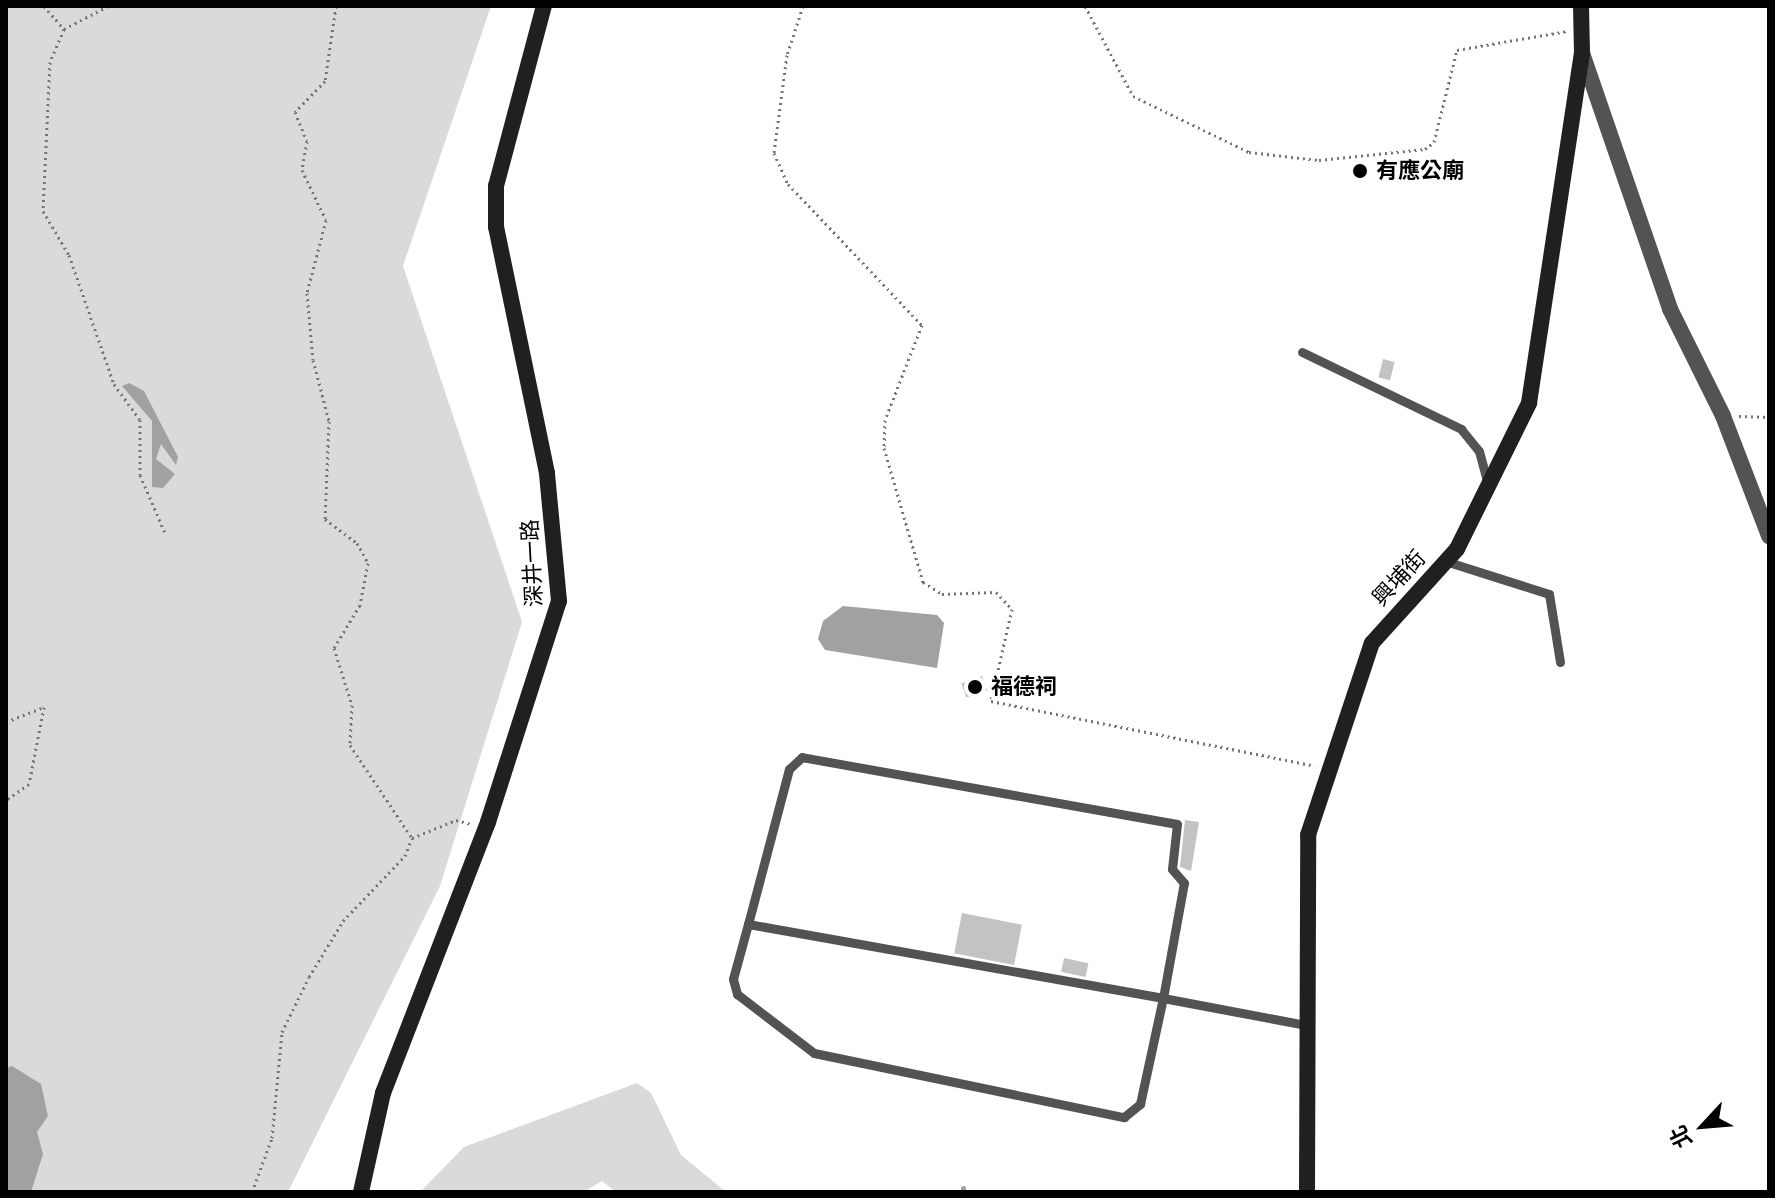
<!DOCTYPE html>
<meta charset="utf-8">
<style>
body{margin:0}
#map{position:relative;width:1775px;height:1198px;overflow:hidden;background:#fff;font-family:Helvetica,"Noto Sans TC",sans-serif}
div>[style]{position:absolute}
.green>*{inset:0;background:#dadada}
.water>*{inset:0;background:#a1a1a1}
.stream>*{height:5px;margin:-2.5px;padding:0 2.5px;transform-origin:2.5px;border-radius:2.5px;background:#a1a1a1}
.building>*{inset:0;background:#c3c3c3;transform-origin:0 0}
.path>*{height:3px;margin-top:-1.5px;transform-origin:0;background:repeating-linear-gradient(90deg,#757575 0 2px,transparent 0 6px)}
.lane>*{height:9px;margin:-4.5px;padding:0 4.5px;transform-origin:4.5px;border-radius:4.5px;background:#535353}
.street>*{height:16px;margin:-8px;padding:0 8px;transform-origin:8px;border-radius:8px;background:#535353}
.secondary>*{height:16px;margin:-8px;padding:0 8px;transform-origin:8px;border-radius:8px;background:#202020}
.dots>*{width:22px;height:22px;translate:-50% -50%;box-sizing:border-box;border:4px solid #fff;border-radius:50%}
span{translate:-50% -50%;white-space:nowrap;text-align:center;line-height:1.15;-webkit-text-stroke:7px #fff;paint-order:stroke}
.poi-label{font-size:22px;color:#000;font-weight:700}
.left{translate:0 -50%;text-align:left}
.street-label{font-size:22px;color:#000}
.frame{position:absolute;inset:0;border:8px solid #000;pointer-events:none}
.north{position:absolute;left:1663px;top:1086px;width:80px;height:80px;-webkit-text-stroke:6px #fff;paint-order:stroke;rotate:244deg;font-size:22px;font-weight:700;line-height:32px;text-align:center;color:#000}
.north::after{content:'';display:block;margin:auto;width:28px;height:36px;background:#000;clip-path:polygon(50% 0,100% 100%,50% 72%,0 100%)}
</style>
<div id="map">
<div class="green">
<div style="clip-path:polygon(6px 6px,491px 6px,403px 266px,522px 622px,440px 886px,288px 1192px,6px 1192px)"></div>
<div style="clip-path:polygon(637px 1083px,651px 1093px,681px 1155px,726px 1192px,616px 1192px,602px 1181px,584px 1192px,420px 1192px,464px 1147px)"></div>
</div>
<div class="water">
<div style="clip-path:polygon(129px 383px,144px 391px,178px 457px,176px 465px,161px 444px,156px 459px,175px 474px,163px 488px,152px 487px,152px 421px,122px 386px)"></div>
<div style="clip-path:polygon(843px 606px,937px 615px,944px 623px,937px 668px,825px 650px,818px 639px,823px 621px)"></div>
<div style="clip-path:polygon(12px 1066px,41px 1084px,48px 1116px,37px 1132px,43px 1154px,31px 1192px,6px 1192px,6px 1068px)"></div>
</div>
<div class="stream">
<div style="left:963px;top:1192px;width:4px;rotate:-90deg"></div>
</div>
<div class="building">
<div style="left:1383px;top:359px;width:12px;height:19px;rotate:14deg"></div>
<div style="left:982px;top:676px;width:15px;height:22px;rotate:70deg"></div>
<div style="clip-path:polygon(1185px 820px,1199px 822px,1191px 871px,1180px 867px)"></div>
<div style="left:962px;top:913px;width:61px;height:41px;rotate:11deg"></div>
<div style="left:1064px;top:958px;width:25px;height:14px;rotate:12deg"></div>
</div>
<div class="path">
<div style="left:44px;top:6px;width:30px;rotate:49deg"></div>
<div style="left:64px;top:29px;width:36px;rotate:113deg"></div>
<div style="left:50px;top:62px;width:149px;rotate:92.7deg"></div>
<div style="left:43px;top:211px;width:51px;rotate:59.4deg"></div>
<div style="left:69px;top:255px;width:137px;rotate:70.8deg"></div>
<div style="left:114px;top:384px;width:44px;rotate:54.2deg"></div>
<div style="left:140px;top:420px;width:55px;rotate:90deg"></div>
<div style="left:140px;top:475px;width:65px;rotate:66.6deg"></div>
<div style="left:336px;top:6px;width:76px;rotate:98.3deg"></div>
<div style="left:325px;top:81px;width:43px;rotate:134.1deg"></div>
<div style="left:295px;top:112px;width:31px;rotate:68deg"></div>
<div style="left:307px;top:141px;width:29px;rotate:100deg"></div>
<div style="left:302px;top:170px;width:55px;rotate:64.4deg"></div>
<div style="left:326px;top:220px;width:75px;rotate:104.6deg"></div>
<div style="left:307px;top:293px;width:67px;rotate:84.9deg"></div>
<div style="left:313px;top:360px;width:63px;rotate:75.3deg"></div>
<div style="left:329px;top:421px;width:98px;rotate:92.3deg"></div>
<div style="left:325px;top:519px;width:40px;rotate:37deg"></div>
<div style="left:357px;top:543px;width:23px;rotate:61deg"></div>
<div style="left:368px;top:563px;width:43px;rotate:100.8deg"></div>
<div style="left:360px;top:605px;width:50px;rotate:121.2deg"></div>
<div style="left:334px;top:648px;width:60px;rotate:72.5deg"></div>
<div style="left:352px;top:705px;width:40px;rotate:92.9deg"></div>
<div style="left:350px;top:745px;width:112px;rotate:56.3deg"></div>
<div style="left:803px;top:6px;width:52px;rotate:108.1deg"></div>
<div style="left:787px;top:55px;width:99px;rotate:97.6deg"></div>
<div style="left:774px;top:153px;width:34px;rotate:66deg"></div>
<div style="left:788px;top:184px;width:195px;rotate:46.5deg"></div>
<div style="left:922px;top:325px;width:102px;rotate:111.3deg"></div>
<div style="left:885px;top:420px;width:28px;rotate:92deg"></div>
<div style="left:884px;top:448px;width:140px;rotate:73.8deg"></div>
<div style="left:923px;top:582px;width:22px;rotate:32deg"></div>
<div style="left:942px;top:594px;width:54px;rotate:-2.1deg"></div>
<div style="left:996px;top:592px;width:23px;rotate:47deg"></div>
<div style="left:1012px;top:609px;width:94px;rotate:102.9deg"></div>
<div style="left:991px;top:701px;width:330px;rotate:11.3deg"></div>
<div style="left:1085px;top:6px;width:102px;rotate:61.9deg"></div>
<div style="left:1133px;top:96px;width:129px;rotate:25.8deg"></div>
<div style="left:1249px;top:152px;width:70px;rotate:6.5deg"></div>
<div style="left:1319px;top:160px;width:107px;rotate:-5.9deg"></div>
<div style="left:1425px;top:149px;width:11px;rotate:-38deg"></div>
<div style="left:1434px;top:142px;width:95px;rotate:-76deg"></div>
<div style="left:1457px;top:50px;width:112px;rotate:-9.8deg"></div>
<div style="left:64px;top:29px;width:50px;rotate:-27.6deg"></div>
<div style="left:1739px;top:416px;width:30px;rotate:2deg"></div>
<div style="left:6px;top:722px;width:41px;rotate:-21.5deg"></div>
<div style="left:44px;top:707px;width:78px;rotate:101deg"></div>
<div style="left:29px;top:784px;width:28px;rotate:145deg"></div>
<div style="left:252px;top:1192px;width:58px;rotate:-69.7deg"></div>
<div style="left:272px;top:1138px;width:106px;rotate:-84.6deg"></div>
<div style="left:282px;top:1032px;width:61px;rotate:-63.9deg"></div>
<div style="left:309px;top:977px;width:66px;rotate:-58.7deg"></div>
<div style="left:343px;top:921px;width:90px;rotate:-46.4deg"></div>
<div style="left:405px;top:856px;width:19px;rotate:-69deg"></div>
<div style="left:412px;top:838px;width:48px;rotate:-22.2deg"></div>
<div style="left:456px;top:820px;width:16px;rotate:15deg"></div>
</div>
<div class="lane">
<div style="left:1302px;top:352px;width:177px;rotate:25.8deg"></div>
<div style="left:1461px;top:429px;width:28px;rotate:51deg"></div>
<div style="left:1479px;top:451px;width:35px;rotate:75deg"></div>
<div style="left:1445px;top:561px;width:109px;rotate:17.6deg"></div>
<div style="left:1549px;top:594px;width:69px;rotate:80.8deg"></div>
<div style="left:748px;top:924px;width:422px;rotate:10.1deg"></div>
<div style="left:1163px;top:998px;width:117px;rotate:-79.7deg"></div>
<div style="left:1184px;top:883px;width:18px;rotate:-131deg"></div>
<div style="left:1172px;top:869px;width:45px;rotate:-83.7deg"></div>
<div style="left:1177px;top:824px;width:381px;rotate:-169.9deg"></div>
<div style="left:802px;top:757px;width:18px;rotate:137deg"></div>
<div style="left:789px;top:769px;width:160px;rotate:104.8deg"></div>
<div style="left:748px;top:924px;width:57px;rotate:105.3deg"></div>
<div style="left:733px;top:979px;width:16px;rotate:75deg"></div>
<div style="left:737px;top:994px;width:97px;rotate:37.5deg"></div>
<div style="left:814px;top:1053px;width:317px;rotate:11.7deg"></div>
<div style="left:1124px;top:1117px;width:21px;rotate:-39deg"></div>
<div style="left:1140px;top:1104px;width:108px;rotate:-77.8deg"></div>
<div style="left:1163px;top:998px;width:146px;rotate:10.7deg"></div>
</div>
<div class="street">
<div style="left:1582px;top:53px;width:271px;rotate:71deg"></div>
<div style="left:1670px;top:309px;width:119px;rotate:63.6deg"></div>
<div style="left:1723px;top:416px;width:129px;rotate:69deg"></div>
</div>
<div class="secondary">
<div style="left:361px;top:1192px;width:101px;rotate:-77.5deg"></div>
<div style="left:383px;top:1093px;width:291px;rotate:-68.8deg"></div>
<div style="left:488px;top:822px;width:232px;rotate:-72.2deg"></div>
<div style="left:559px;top:601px;width:129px;rotate:-95.4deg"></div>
<div style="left:547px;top:473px;width:251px;rotate:-101.7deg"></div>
<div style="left:496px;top:227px;width:41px;rotate:-90deg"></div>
<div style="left:496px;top:186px;width:186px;rotate:-75.1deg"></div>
<div style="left:1307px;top:1192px;width:357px;rotate:-89.8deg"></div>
<div style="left:1308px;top:835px;width:202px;rotate:-71.6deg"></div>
<div style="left:1372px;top:643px;width:127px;rotate:-47.9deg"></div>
<div style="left:1457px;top:549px;width:163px;rotate:-63.7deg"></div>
<div style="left:1529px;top:403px;width:354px;rotate:-81.4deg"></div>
<div style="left:1582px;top:53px;width:47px;rotate:-91.2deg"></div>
</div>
<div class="dots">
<div style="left:1360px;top:171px;background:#000"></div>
<div style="left:975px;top:687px;background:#000"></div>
</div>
<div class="poi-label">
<span class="left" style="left:1376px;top:171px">有應公廟</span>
<span class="left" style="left:991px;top:687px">福德祠</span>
</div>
<div class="street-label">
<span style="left:532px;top:563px;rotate:-93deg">深井一路</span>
<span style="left:1399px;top:578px;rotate:-47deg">興埔街</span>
</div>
<div class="frame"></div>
<div class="north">北</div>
</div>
